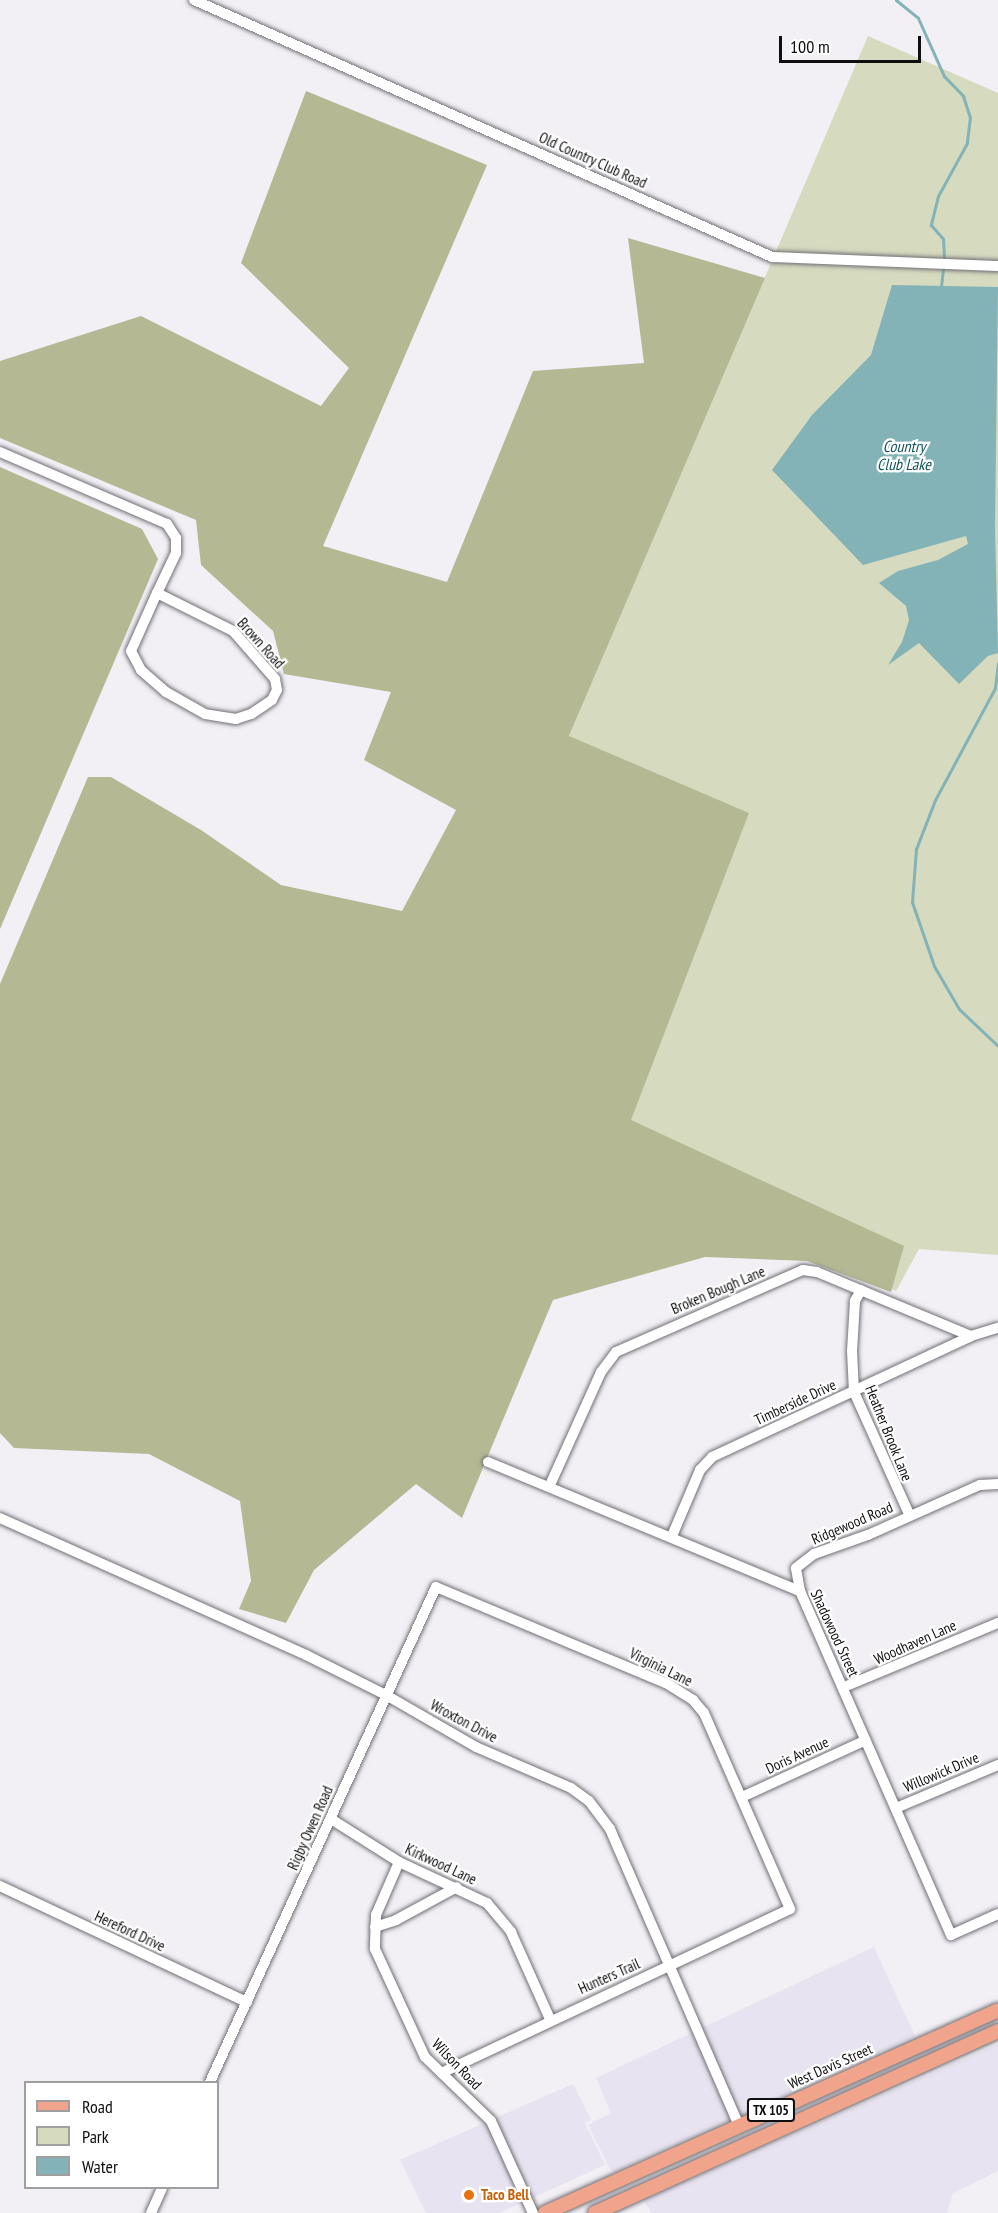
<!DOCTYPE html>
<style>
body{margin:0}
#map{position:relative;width:998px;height:2213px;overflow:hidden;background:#f2eff5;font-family:"PT Sans Narrow",sans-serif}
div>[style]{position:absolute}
.built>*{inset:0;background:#e8e3f0}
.green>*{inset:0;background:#d6dabf}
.forest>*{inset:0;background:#b4b994}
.water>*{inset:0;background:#83b3b7}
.stream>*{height:3px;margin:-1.5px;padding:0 1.5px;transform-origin:1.5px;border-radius:1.5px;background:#83b3b7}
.roads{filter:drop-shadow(0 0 2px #716f75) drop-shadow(0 0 2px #716f75)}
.minor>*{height:10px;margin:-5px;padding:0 5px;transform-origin:5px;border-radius:5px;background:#fff}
.major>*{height:14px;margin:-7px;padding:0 7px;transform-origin:7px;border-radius:7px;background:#efa48b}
.dots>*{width:16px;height:16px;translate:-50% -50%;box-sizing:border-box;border:3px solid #fff;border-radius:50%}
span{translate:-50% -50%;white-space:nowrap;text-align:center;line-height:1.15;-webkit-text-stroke:4.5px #fff;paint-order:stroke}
.shield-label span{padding:2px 4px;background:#fff;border:2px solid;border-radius:4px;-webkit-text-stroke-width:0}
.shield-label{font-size:14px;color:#0f0e10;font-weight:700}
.street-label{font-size:15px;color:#0f0e10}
.food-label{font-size:15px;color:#c56008;font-weight:700}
.left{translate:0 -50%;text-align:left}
.water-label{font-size:16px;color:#0f555a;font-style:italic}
.legend{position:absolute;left:24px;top:2081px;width:195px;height:108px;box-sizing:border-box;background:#fff;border:2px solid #9f9f9f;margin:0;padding:8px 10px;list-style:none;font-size:18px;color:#0f0e10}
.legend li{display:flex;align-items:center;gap:12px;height:30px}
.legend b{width:30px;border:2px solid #9f9f9f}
.scale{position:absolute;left:779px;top:36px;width:142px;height:27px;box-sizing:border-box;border:3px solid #0f0e10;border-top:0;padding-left:8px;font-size:18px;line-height:21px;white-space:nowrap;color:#0f0e10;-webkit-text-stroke:4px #fff;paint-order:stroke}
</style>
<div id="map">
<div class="built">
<div style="clip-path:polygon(874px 1947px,915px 2036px,614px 2172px,610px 2169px,588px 2125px,611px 2113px,596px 2078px)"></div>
<div style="clip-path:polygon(998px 2044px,998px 2171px,953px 2193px,947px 2213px,651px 2213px,644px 2200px)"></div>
<div style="clip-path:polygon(573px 2084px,591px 2120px,585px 2123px,605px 2165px,499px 2213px,426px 2213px,400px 2160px)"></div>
</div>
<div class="green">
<div style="clip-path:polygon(868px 36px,998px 93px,998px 1255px,919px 1249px,896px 1291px,594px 1167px,569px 736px)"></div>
</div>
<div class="forest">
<div style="clip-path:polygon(306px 91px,487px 165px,323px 546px,447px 582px,533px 371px,644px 363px,628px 238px,765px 278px,569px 736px,749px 813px,631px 1120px,904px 1246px,891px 1292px,807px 1261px,705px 1257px,553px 1300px,462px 1518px,416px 1484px,314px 1570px,286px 1623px,239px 1609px,251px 1581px,240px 1501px,149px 1454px,14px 1448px,0 1433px,0 984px,88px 777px,111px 777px,201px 830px,281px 885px,402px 911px,456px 810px,364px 760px,391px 692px,284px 674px,273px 631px,201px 565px,196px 520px,0 438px,0 361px,141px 316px,321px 406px,349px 368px,241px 263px)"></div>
<div style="clip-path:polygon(0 467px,142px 529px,158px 559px,0 929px)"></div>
</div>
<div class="water">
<div style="clip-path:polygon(892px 285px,998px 287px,995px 527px,998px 653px,988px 656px,959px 684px,919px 643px,888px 665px,902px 642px,909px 620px,906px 606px,879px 583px,898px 571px,938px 560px,968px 544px,966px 536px,863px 565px,772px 470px,812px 415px,871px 355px)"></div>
</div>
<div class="stream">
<div style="left:896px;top:0;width:28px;rotate:39deg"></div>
<div style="left:918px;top:18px;width:64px;rotate:65.9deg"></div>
<div style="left:944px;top:76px;width:28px;rotate:46deg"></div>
<div style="left:963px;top:96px;width:22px;rotate:72deg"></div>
<div style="left:970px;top:117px;width:26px;rotate:97deg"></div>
<div style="left:967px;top:143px;width:60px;rotate:118.7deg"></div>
<div style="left:938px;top:196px;width:30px;rotate:104deg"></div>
<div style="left:931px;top:225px;width:18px;rotate:49deg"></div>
<div style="left:943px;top:239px;width:21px;rotate:87deg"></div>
<div style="left:941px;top:287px;width:20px;rotate:-84deg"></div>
<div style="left:998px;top:663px;width:25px;rotate:97deg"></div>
<div style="left:995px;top:688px;width:127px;rotate:118.2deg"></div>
<div style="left:935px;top:800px;width:53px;rotate:111.2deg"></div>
<div style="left:916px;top:849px;width:53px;rotate:94.3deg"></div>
<div style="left:912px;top:902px;width:68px;rotate:71deg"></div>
<div style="left:934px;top:966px;width:50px;rotate:59.8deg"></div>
<div style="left:959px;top:1009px;width:54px;rotate:43.5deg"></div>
</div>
<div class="roads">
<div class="minor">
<div style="left:194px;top:0;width:633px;rotate:23.97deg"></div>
<div style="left:772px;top:257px;width:226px;rotate:2.3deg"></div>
<div style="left:0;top:452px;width:182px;rotate:23.3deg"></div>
<div style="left:167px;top:524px;width:17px;rotate:57deg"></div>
<div style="left:176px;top:538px;width:15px;rotate:90deg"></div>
<div style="left:176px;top:553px;width:44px;rotate:115.4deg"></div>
<div style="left:157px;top:593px;width:85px;rotate:26.6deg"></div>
<div style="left:233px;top:631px;width:64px;rotate:48.8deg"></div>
<div style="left:275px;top:679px;width:11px;rotate:80deg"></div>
<div style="left:277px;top:690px;width:11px;rotate:117deg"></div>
<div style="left:272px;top:700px;width:25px;rotate:146deg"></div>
<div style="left:251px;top:714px;width:16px;rotate:162deg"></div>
<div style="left:236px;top:719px;width:31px;rotate:-171deg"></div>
<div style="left:205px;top:714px;width:45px;rotate:-150.6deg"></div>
<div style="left:166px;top:692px;width:33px;rotate:-139deg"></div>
<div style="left:141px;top:670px;width:21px;rotate:-118deg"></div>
<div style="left:131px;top:651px;width:64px;rotate:-65.9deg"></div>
<div style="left:861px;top:1290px;width:13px;rotate:119deg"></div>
<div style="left:855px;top:1301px;width:50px;rotate:93.4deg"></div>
<div style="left:852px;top:1351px;width:41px;rotate:87.2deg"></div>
<div style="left:854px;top:1392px;width:134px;rotate:65.7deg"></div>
<div style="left:488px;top:1462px;width:338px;rotate:22.5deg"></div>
<div style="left:800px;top:1591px;width:376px;rotate:66.3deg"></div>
<div style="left:951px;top:1935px;width:51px;rotate:-24.1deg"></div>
<div style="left:550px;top:1485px;width:124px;rotate:-65.7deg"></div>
<div style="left:601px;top:1372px;width:25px;rotate:-53deg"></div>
<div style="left:616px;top:1352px;width:204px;rotate:-23.7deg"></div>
<div style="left:803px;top:1270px;width:14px;rotate:8deg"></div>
<div style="left:817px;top:1272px;width:167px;rotate:22.6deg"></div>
<div style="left:0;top:1518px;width:335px;rotate:24.1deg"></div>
<div style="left:306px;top:1655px;width:89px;rotate:26.6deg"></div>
<div style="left:386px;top:1695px;width:104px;rotate:30deg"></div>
<div style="left:476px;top:1747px;width:103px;rotate:23.3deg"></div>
<div style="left:571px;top:1788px;width:22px;rotate:36deg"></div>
<div style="left:589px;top:1801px;width:35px;rotate:53deg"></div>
<div style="left:610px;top:1829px;width:323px;rotate:66.5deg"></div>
<div style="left:672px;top:1536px;width:72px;rotate:-67deg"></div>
<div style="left:700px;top:1470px;width:18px;rotate:-47deg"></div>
<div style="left:712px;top:1457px;width:286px;rotate:-25deg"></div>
<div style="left:971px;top:1336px;width:28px;rotate:-17deg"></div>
<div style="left:800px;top:1591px;width:23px;rotate:-100deg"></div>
<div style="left:796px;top:1568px;width:23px;rotate:-38deg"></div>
<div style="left:814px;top:1554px;width:57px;rotate:-19.4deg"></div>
<div style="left:868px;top:1535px;width:123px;rotate:-24.1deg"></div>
<div style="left:980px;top:1485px;width:18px;rotate:-3deg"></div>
<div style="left:844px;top:1687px;width:167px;rotate:-22.6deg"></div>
<div style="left:742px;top:1797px;width:136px;rotate:-24.7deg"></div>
<div style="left:896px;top:1808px;width:111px;rotate:-22.9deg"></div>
<div style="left:331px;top:1819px;width:80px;rotate:32.3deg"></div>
<div style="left:399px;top:1862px;width:97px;rotate:25deg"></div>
<div style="left:487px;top:1903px;width:38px;rotate:50deg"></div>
<div style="left:511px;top:1932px;width:95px;rotate:65.9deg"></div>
<div style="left:399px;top:1862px;width:58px;rotate:113.5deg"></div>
<div style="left:376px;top:1915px;width:34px;rotate:92deg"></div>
<div style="left:375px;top:1949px;width:119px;rotate:65.2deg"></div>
<div style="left:425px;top:2057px;width:92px;rotate:44.1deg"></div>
<div style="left:491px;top:2121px;width:101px;rotate:65.5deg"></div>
<div style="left:0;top:1886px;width:273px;rotate:25.2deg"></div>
<div style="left:375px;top:1927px;width:22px;rotate:-18deg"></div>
<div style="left:396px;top:1920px;width:69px;rotate:-28.4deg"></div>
<div style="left:210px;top:2082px;width:544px;rotate:-65.46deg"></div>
<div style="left:436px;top:1587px;width:249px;rotate:22.7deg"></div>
<div style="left:666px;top:1683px;width:32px;rotate:32deg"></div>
<div style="left:693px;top:1700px;width:17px;rotate:50deg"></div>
<div style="left:704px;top:1713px;width:214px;rotate:66.3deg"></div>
<div style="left:790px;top:1909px;width:385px;rotate:154.8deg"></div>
<div style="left:151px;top:2213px;width:27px;rotate:-66deg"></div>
</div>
<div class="major">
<div style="left:545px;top:2213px;width:496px;rotate:-24.1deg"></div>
<div style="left:595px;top:2213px;width:442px;rotate:-24.3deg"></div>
</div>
</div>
<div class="dots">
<div style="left:469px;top:2195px;background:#e8710a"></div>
</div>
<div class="shield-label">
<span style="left:771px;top:2110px">TX 105</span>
</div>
<div class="street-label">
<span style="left:593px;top:160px;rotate:24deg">Old Country Club Road</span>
<span style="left:261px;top:643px;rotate:48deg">Brown Road</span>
<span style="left:718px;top:1290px;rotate:-23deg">Broken Bough Lane</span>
<span style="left:795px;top:1402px;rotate:-25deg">Timberside Drive</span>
<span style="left:889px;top:1433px;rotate:68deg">Heather Brook Lane</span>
<span style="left:852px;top:1523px;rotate:-23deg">Ridgewood Road</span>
<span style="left:835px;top:1633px;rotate:65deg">Shadowood Street</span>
<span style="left:915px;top:1642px;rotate:-24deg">Woodhaven Lane</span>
<span style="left:661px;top:1667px;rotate:26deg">Virginia Lane</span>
<span style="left:464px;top:1721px;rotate:28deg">Wroxton Drive</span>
<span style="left:797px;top:1755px;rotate:-25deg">Doris Avenue</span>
<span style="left:941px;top:1772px;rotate:-23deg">Willowick Drive</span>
<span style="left:310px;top:1828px;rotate:-66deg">Rigby Owen Road</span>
<span style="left:441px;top:1864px;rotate:25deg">Kirkwood Lane</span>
<span style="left:130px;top:1931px;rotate:25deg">Hereford Drive</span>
<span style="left:609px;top:1976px;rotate:-24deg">Hunters Trail</span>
<span style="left:457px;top:2064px;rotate:46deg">Wilson Road</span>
<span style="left:830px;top:2066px;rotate:-24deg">West Davis Street</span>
</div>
<div class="food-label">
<span class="left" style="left:481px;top:2195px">Taco Bell</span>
</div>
<div class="water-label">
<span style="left:904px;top:455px">Country<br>Club Lake</span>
</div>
<ul class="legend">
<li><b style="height:8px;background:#efa48b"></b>Road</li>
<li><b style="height:16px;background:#d6dabf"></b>Park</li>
<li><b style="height:16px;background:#83b3b7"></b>Water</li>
</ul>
<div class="scale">100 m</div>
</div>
